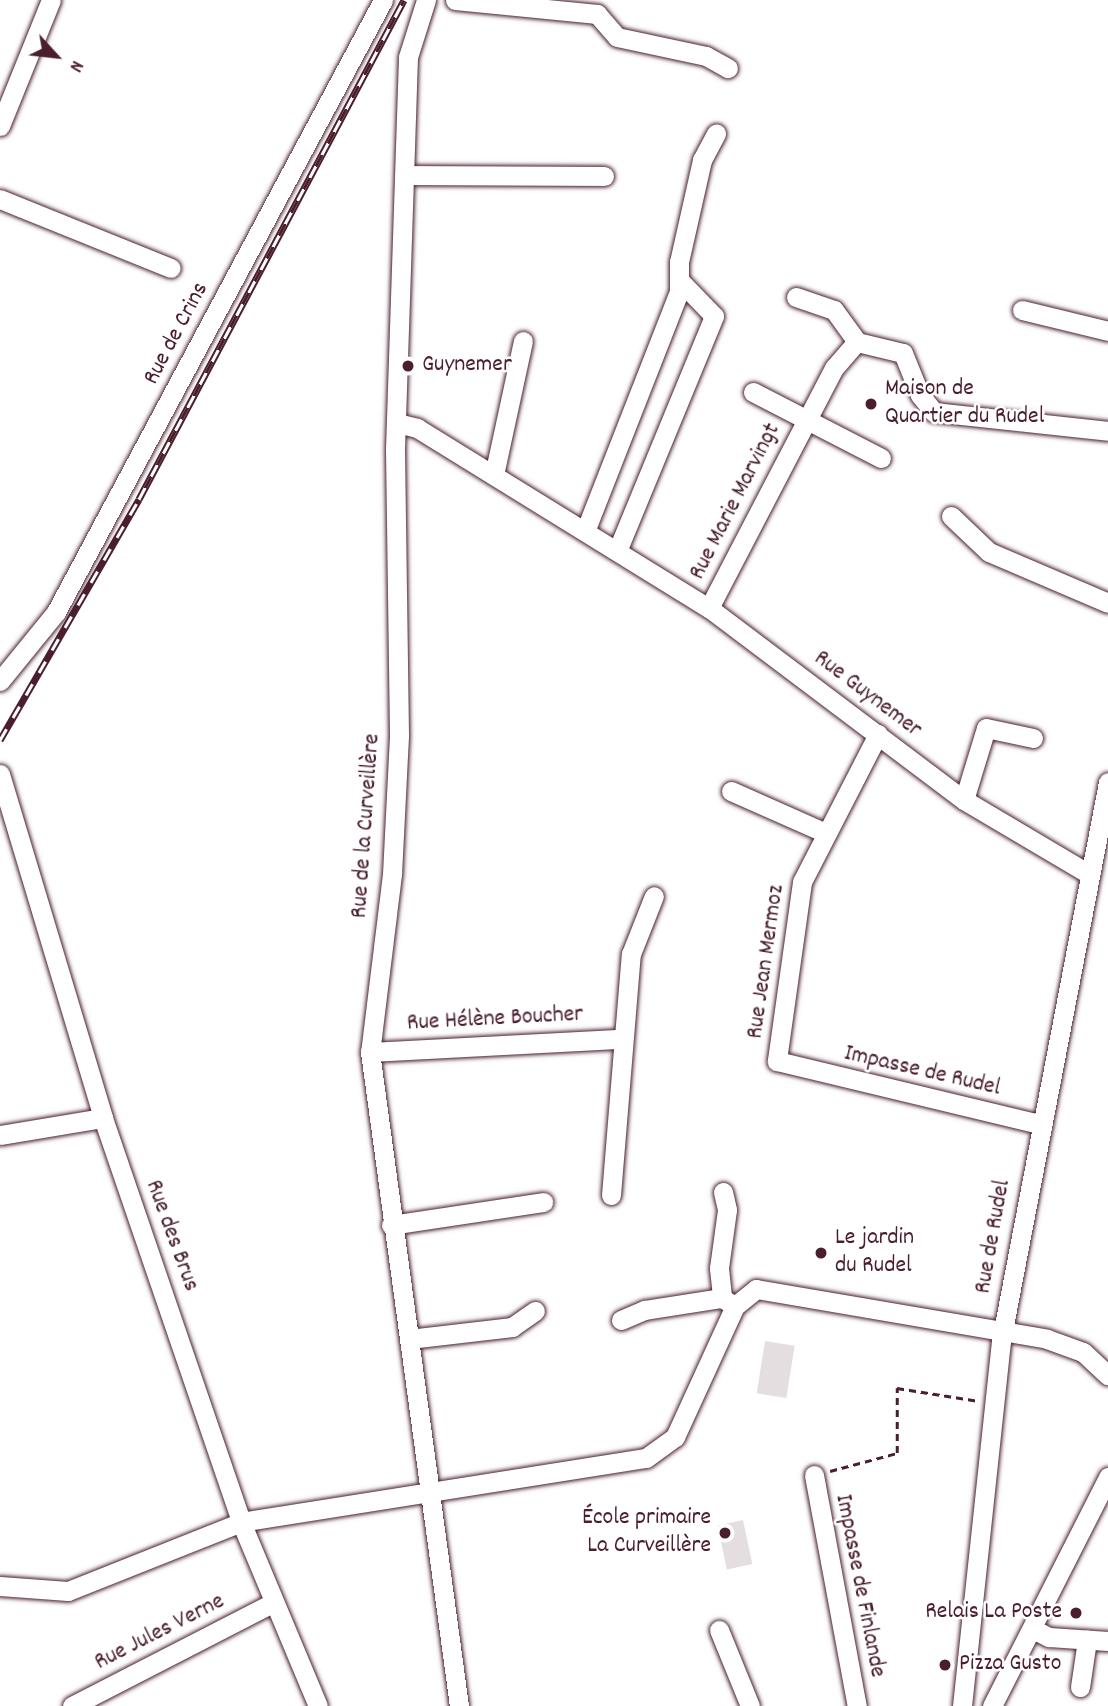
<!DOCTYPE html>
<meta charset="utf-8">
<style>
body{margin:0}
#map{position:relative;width:1108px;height:1706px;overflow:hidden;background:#fff;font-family:Dekko,sans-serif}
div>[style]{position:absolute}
.green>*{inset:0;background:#e5dee0;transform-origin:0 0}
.path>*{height:2.5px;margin-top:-1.25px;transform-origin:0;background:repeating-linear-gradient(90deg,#4a1f2b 0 7px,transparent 0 12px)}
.roads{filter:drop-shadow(0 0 2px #4a1f2b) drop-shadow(0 0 2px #4a1f2b)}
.minor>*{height:19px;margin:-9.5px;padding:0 9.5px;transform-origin:9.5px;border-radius:9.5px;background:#fff}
.rail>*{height:7px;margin-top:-3.5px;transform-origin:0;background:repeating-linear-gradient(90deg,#fff 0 13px,#4a1f2b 0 26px);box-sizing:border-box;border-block:2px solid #4a1f2b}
.dots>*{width:19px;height:19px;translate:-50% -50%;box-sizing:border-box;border:4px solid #fff;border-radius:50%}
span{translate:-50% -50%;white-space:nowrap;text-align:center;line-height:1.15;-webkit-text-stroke:5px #fff;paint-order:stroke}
.street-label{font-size:24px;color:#4a1f2b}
.poi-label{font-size:24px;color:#4a1f2b}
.left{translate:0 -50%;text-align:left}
.right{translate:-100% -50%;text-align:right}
.north{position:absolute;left:21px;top:21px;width:70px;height:70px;-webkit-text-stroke:5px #fff;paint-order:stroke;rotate:117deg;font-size:19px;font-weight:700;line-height:28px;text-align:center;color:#4a1f2b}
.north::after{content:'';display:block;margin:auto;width:24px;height:32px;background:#4a1f2b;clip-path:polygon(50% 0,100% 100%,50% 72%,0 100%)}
</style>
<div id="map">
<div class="green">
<div style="left:765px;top:1341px;width:30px;height:53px;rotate:9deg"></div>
<div style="left:743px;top:1520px;width:45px;height:26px;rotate:78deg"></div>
</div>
<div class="path">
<div style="left:830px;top:1471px;width:69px;rotate:-15deg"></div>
<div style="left:897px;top:1453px;width:65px;rotate:-90deg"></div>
<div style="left:897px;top:1388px;width:83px;rotate:9deg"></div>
</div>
<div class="roads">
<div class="minor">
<div style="left:426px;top:0;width:60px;rotate:107.5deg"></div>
<div style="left:408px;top:57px;width:392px;rotate:91.9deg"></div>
<div style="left:395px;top:449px;width:287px;rotate:89.2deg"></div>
<div style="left:399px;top:736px;width:138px;rotate:92.9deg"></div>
<div style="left:392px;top:874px;width:179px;rotate:97deg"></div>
<div style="left:370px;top:1052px;width:660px;rotate:82.25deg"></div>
<div style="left:455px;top:0;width:143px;rotate:5.6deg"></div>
<div style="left:597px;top:14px;width:30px;rotate:49deg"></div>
<div style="left:617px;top:37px;width:91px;rotate:12.1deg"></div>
<div style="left:706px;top:56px;width:25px;rotate:29deg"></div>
<div style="left:0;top:126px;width:136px;rotate:-68deg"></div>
<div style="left:406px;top:175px;width:198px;rotate:0.3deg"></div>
<div style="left:0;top:199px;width:184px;rotate:22deg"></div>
<div style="left:796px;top:297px;width:40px;rotate:18.9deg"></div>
<div style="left:834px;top:310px;width:39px;rotate:54deg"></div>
<div style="left:1022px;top:310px;width:89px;rotate:13.7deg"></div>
<div style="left:753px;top:392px;width:144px;rotate:27.3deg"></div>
<div style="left:397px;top:423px;width:21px;rotate:14deg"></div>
<div style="left:417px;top:428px;width:343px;rotate:31.7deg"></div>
<div style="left:709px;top:608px;width:319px;rotate:37deg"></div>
<div style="left:964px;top:800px;width:145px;rotate:30.6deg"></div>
<div style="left:494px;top:475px;width:137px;rotate:-77.8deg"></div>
<div style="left:951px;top:516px;width:52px;rotate:43.5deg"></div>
<div style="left:989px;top:552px;width:129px;rotate:23.2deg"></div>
<div style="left:586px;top:529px;width:255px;rotate:-68.6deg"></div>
<div style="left:679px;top:292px;width:30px;rotate:-90deg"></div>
<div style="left:679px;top:262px;width:105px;rotate:-77.3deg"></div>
<div style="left:702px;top:160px;width:30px;rotate:-62deg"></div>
<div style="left:618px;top:549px;width:252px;rotate:-67.6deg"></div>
<div style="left:714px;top:316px;width:47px;rotate:-134.1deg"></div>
<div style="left:709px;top:608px;width:271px;rotate:-62.5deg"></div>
<div style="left:834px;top:368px;width:35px;rotate:-49deg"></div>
<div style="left:857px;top:342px;width:47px;rotate:13.4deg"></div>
<div style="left:903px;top:353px;width:45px;rotate:68deg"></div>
<div style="left:920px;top:395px;width:22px;rotate:51deg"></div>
<div style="left:934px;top:412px;width:175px;rotate:6.2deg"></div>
<div style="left:0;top:681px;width:89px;rotate:-50.9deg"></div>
<div style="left:56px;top:612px;width:694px;rotate:-61.88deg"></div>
<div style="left:878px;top:734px;width:166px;rotate:117.2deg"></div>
<div style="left:802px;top:882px;width:181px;rotate:98deg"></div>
<div style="left:777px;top:1061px;width:270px;rotate:13.5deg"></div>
<div style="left:0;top:774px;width:359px;rotate:73.3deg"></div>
<div style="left:103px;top:1118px;width:427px;rotate:71.1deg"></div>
<div style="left:241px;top:1522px;width:199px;rotate:67.3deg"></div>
<div style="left:731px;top:791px;width:104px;rotate:23.9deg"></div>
<div style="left:964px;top:800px;width:75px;rotate:-73deg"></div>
<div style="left:986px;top:728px;width:48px;rotate:12deg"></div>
<div style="left:370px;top:1052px;width:252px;rotate:-3deg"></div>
<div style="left:0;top:1135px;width:104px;rotate:-9.4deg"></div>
<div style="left:723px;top:1192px;width:18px;rotate:77deg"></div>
<div style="left:727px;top:1210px;width:59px;rotate:97.9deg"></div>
<div style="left:719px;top:1268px;width:30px;rotate:84deg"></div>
<div style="left:722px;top:1298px;width:15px;rotate:32deg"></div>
<div style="left:611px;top:1195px;width:242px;rotate:-85.3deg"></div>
<div style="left:631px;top:954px;width:62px;rotate:-68.4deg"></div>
<div style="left:391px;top:1225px;width:154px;rotate:-8.6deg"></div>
<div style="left:621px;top:1320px;width:26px;rotate:-23deg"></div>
<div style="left:645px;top:1310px;width:78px;rotate:-8.9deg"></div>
<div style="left:409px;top:1339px;width:104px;rotate:-6.6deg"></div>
<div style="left:512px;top:1327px;width:28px;rotate:-35deg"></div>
<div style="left:814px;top:1475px;width:235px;rotate:79.5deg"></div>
<div style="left:0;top:1586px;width:68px;rotate:4.2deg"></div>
<div style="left:68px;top:1591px;width:186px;rotate:-21.7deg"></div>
<div style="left:241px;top:1522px;width:410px;rotate:-9deg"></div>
<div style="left:646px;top:1458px;width:36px;rotate:-36deg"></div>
<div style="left:675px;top:1437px;width:144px;rotate:-65.4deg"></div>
<div style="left:735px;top:1306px;width:27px;rotate:-39deg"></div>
<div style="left:756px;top:1289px;width:295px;rotate:9.7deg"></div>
<div style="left:1047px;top:1339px;width:38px;rotate:20deg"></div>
<div style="left:1083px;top:1352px;width:34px;rotate:43deg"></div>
<div style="left:1033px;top:1629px;width:18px;rotate:27deg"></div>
<div style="left:1049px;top:1637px;width:59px;rotate:3.9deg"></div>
<div style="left:719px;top:1630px;width:82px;rotate:67.8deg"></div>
<div style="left:1080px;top:1687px;width:48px;rotate:-81.5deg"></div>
<div style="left:72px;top:1706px;width:225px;rotate:-27.2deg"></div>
<div style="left:962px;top:1706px;width:367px;rotate:-83.9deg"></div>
<div style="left:1001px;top:1341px;width:569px;rotate:-79.16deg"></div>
<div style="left:992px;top:1706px;width:257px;rotate:-63.1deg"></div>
</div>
</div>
<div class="rail">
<div style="left:0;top:740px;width:278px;rotate:-60deg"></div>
<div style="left:139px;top:499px;width:565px;rotate:-62.03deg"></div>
</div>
<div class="dots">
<div style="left:408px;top:366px;background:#4a1f2b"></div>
<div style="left:871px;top:404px;background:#4a1f2b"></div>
<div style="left:821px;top:1253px;background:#4a1f2b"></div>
<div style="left:725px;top:1533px;background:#4a1f2b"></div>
<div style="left:1076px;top:1613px;background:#4a1f2b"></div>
<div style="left:945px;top:1665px;background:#4a1f2b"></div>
</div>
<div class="street-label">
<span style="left:177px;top:334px;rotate:-62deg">Rue de Crins</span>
<span style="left:736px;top:502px;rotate:-63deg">Rue Marie Marvingt</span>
<span style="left:867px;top:695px;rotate:37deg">Rue Guynemer</span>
<span style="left:367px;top:826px;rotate:-86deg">Rue de la Curveillère</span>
<span style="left:767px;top:962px;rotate:-82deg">Rue Jean Mermoz</span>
<span style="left:495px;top:1020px;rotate:-3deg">Rue Hélène Boucher</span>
<span style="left:922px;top:1072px;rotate:13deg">Impasse de Rudel</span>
<span style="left:171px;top:1236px;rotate:70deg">Rue des Brus</span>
<span style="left:994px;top:1237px;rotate:-80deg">Rue de Rudel</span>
<span style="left:859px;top:1586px;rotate:79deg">Impasse de Finlande</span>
<span style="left:160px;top:1633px;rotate:-27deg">Rue Jules Verne</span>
</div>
<div class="poi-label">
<span class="left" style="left:422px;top:366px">Guynemer</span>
<span class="left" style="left:885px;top:404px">Maison de<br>Quartier du Rudel</span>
<span class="left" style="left:835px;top:1253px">Le jardin<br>du Rudel</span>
<span class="right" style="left:711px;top:1533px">École primaire<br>La Curveillère</span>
<span class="right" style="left:1062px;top:1613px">Relais La Poste</span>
<span class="left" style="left:959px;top:1665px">Pizza Gusto</span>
</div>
<div class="north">N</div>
</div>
